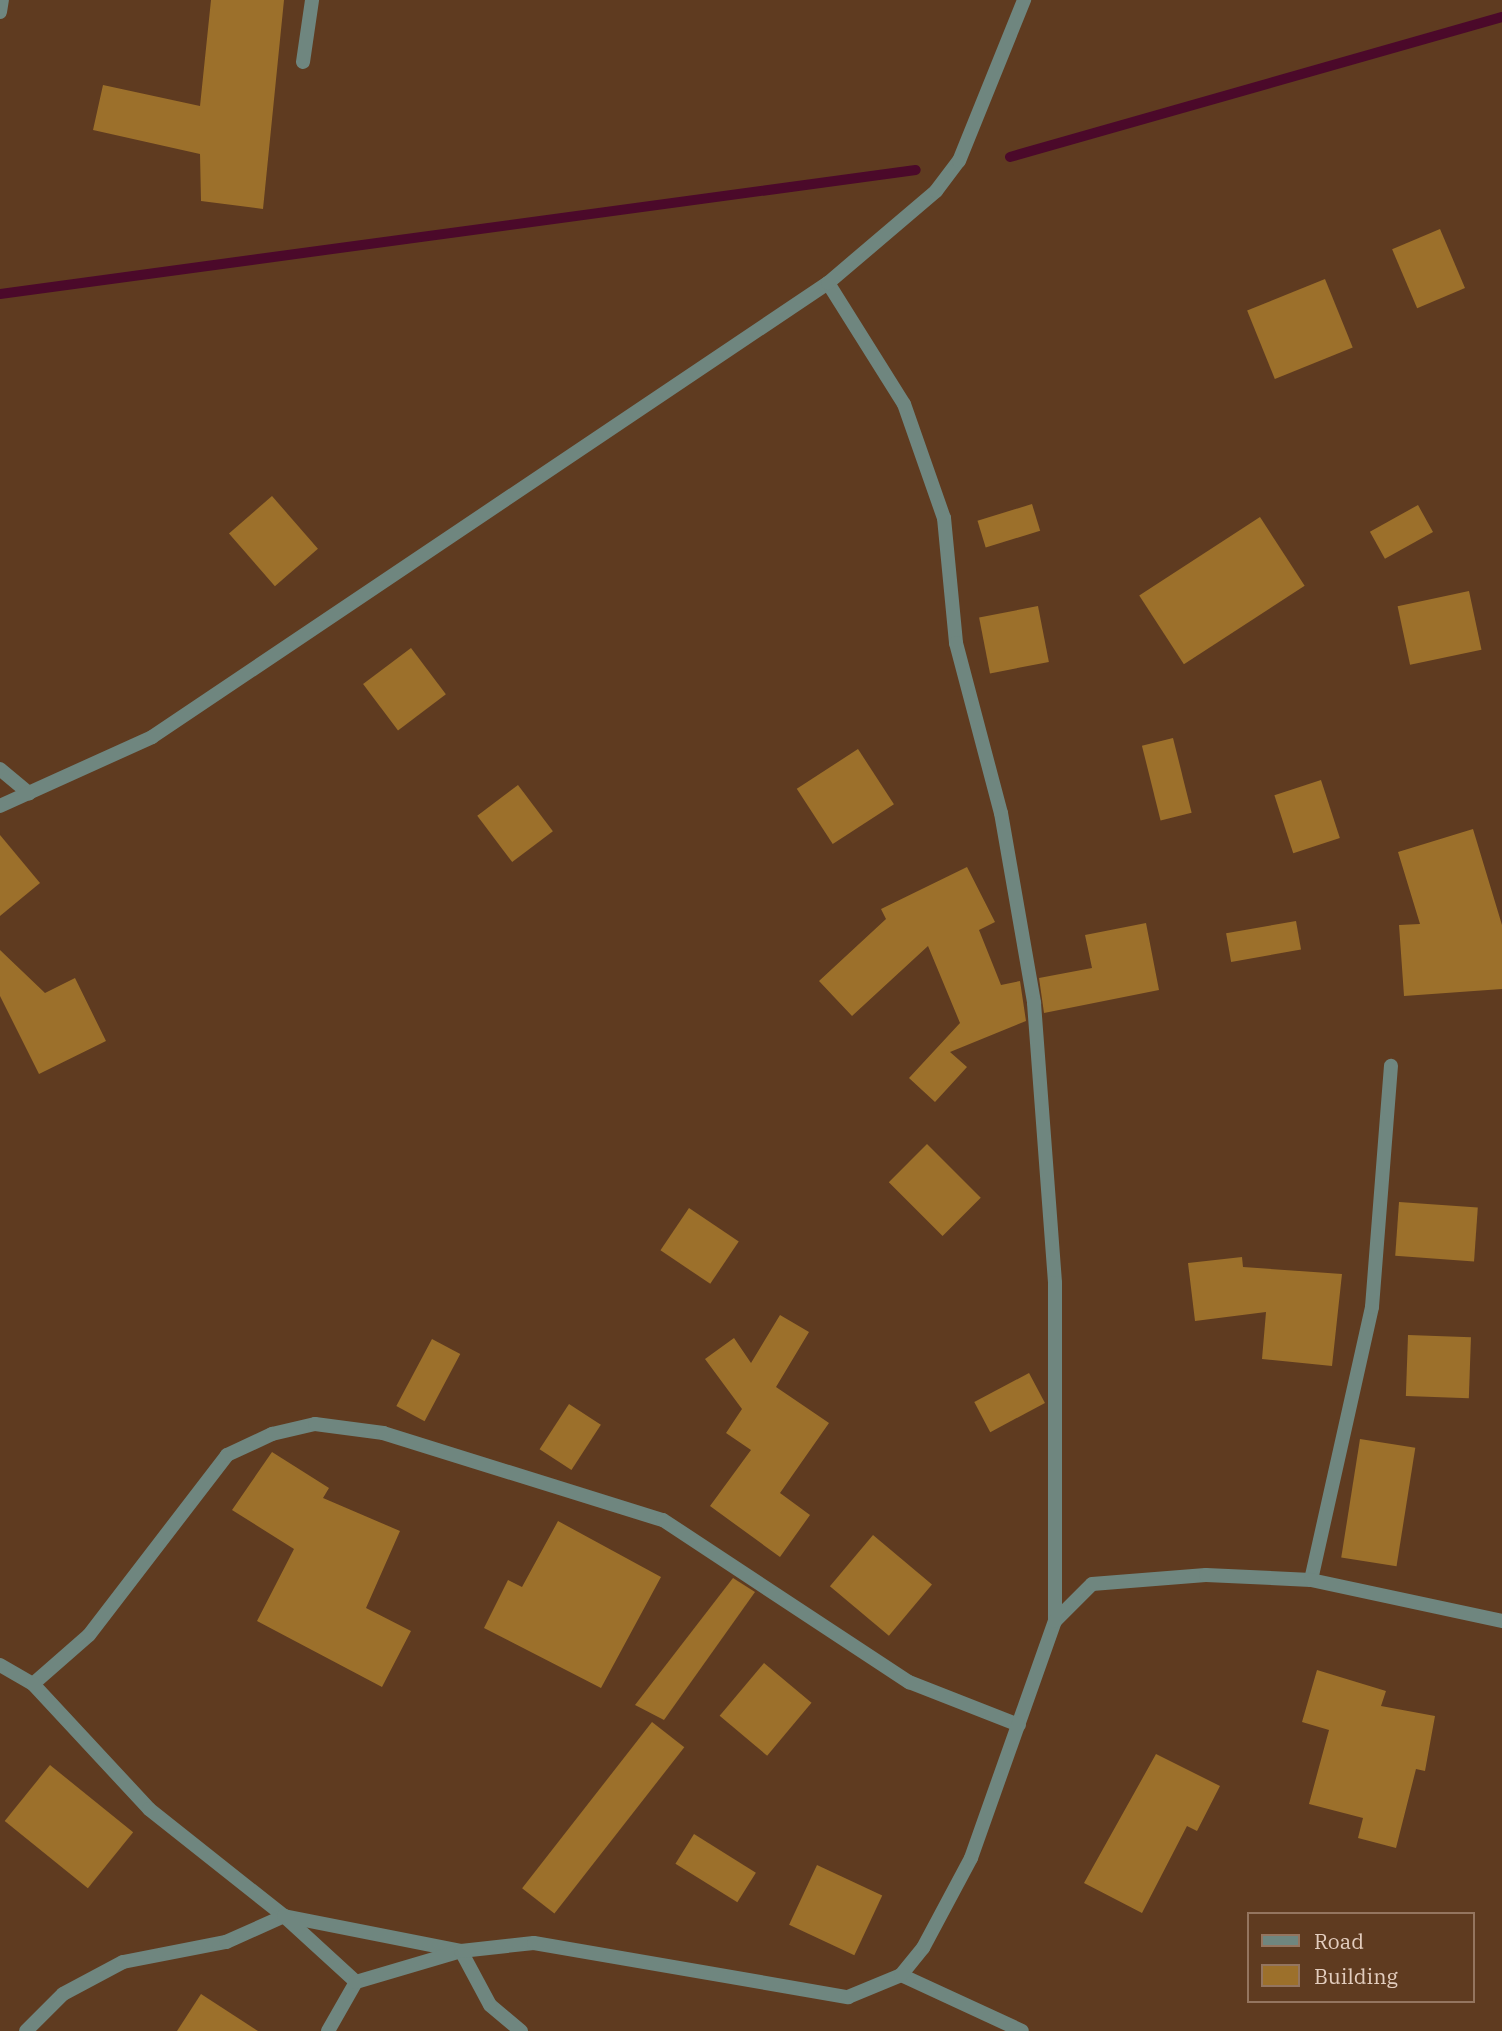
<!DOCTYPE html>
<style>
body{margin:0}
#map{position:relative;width:1502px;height:2031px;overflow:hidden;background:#5f3b20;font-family:"IBM Plex Serif",serif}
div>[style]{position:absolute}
.stream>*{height:10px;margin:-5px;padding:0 5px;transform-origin:5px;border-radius:5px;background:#4b092a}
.building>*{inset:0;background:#9c702b;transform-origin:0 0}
.street>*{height:14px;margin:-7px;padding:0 7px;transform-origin:7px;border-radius:7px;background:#6f867f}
span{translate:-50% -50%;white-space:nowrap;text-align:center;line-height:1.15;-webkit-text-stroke:7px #5f3b20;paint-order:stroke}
.legend{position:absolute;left:1247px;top:1912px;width:228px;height:91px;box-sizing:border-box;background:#5f3b20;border:2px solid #94755f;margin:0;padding:9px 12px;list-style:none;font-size:21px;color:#e3cdbe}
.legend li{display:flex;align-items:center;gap:14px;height:35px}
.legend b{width:35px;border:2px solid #94755f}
</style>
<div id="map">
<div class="stream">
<div style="left:1010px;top:157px;width:512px;rotate:-15.88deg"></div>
<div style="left:0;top:294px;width:924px;rotate:-7.71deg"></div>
</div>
<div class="building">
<div style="clip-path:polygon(211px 0,284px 0,263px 209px,201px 201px,200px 154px,93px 130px,103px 85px,200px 106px)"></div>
<div style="left:1440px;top:229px;width:64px;height:52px;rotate:67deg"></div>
<div style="left:1325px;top:279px;width:74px;height:84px;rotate:68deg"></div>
<div style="left:272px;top:496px;width:70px;height:57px;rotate:49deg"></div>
<div style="left:1032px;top:504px;width:28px;height:57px;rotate:73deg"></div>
<div style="left:1418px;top:505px;width:31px;height:55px;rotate:61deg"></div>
<div style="left:1260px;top:517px;width:82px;height:144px;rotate:57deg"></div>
<div style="left:1469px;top:591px;width:60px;height:73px;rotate:78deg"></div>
<div style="left:1038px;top:606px;width:57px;height:60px;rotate:79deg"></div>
<div style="left:411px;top:648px;width:58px;height:60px;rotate:53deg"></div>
<div style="left:1173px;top:738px;width:77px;height:32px;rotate:76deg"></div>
<div style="left:858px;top:749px;width:66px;height:73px;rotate:57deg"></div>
<div style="left:1321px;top:780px;width:61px;height:49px;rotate:72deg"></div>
<div style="left:518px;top:785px;width:58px;height:51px;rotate:53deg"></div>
<div style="clip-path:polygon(1473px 829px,1502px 925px,1502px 989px,1404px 996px,1399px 925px,1420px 924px,1398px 852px)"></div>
<div style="clip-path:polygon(0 835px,40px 883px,0 916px)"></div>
<div style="clip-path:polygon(967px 867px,995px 922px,979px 930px,1001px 985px,1020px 981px,1026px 1021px,950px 1052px,967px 1067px,935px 1102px,909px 1078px,960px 1023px,928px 946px,852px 1016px,819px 981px,886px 919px,881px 909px)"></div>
<div style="left:1296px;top:921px;width:29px;height:71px;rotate:80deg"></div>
<div style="clip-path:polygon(1146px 923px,1159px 990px,1044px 1013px,1039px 978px,1092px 968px,1085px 935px)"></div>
<div style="clip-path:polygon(0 950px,45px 993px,75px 978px,106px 1041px,39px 1074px,0 996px)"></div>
<div style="left:927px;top:1144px;width:76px;height:54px;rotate:45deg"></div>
<div style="left:1399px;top:1202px;width:79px;height:54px;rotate:4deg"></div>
<div style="left:689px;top:1208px;width:60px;height:51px;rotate:34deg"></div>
<div style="clip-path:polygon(1242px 1257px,1243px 1267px,1342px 1274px,1332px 1366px,1262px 1359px,1266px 1312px,1195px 1321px,1188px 1263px)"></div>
<div style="clip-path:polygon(780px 1315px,809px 1332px,776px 1387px,829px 1423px,780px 1493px,810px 1515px,780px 1557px,710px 1506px,751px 1450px,726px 1433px,742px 1409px,705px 1359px,734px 1338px,751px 1363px)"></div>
<div style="left:1408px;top:1335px;width:63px;height:61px;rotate:2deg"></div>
<div style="left:432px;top:1339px;width:32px;height:76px;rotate:28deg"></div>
<div style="left:1029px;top:1373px;width:34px;height:62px;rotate:62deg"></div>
<div style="left:569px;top:1404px;width:38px;height:54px;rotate:33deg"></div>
<div style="left:1360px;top:1439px;width:56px;height:120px;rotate:9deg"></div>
<div style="clip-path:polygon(272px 1452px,329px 1488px,323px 1498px,400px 1531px,366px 1608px,411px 1631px,382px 1687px,257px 1621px,294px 1549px,232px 1510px)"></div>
<div style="clip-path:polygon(558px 1521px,661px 1577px,601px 1688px,484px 1628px,508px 1580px,522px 1587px)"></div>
<div style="left:873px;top:1535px;width:77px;height:67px;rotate:40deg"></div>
<div style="clip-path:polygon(733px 1578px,755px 1592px,664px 1720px,635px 1705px)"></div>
<div style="left:764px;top:1663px;width:62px;height:69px;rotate:40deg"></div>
<div style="clip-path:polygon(1317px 1670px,1386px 1691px,1381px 1706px,1435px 1716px,1425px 1771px,1416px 1769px,1396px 1848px,1358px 1838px,1363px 1818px,1309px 1804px,1329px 1730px,1302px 1722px)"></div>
<div style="left:652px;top:1722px;width:41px;height:211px;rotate:38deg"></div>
<div style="clip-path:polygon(1156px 1754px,1220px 1786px,1197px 1831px,1187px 1826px,1142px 1913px,1084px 1883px)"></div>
<div style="left:50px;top:1765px;width:107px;height:72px;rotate:39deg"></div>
<div style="left:694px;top:1834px;width:73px;height:35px;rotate:32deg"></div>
<div style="left:817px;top:1865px;width:72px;height:66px;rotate:25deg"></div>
<div style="clip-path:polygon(201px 1994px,258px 2031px,177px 2031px)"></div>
</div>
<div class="street">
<div style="left:0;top:12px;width:12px;rotate:-81deg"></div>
<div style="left:303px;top:62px;width:63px;rotate:-81.7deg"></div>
<div style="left:828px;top:283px;width:143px;rotate:57.9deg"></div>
<div style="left:904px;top:404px;width:121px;rotate:70.7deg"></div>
<div style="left:944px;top:518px;width:126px;rotate:84.5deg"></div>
<div style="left:956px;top:643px;width:176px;rotate:75.2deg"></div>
<div style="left:1001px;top:813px;width:193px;rotate:80.1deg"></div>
<div style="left:1034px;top:1003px;width:281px;rotate:85.7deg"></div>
<div style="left:1055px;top:1283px;width:338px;rotate:90deg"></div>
<div style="left:0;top:769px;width:38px;rotate:40deg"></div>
<div style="left:0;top:806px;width:167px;rotate:-24.4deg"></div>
<div style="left:152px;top:737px;width:814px;rotate:-33.89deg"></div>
<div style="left:828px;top:283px;width:142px;rotate:-40.4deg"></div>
<div style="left:936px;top:191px;width:38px;rotate:-53deg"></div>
<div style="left:959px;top:161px;width:174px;rotate:-68deg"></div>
<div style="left:1311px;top:1580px;width:280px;rotate:-77.4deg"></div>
<div style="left:1372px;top:1307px;width:242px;rotate:-85.5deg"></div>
<div style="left:0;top:1665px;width:38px;rotate:30deg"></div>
<div style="left:33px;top:1684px;width:74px;rotate:-41.2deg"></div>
<div style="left:89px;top:1635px;width:227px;rotate:-52.5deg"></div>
<div style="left:227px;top:1455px;width:50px;rotate:-25deg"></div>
<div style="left:272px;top:1434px;width:44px;rotate:-13.1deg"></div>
<div style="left:315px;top:1424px;width:69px;rotate:7.5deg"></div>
<div style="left:383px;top:1433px;width:293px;rotate:17.3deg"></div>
<div style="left:663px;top:1520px;width:295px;rotate:33.4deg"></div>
<div style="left:909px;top:1682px;width:118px;rotate:21.4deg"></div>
<div style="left:33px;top:1684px;width:171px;rotate:47.1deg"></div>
<div style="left:149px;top:1809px;width:172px;rotate:38.4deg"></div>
<div style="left:284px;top:1916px;width:180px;rotate:11.2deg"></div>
<div style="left:901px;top:1975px;width:133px;rotate:24.8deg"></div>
<div style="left:26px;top:2031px;width:52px;rotate:-45deg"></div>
<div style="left:63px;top:1994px;width:68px;rotate:-28.1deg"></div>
<div style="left:123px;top:1962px;width:105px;rotate:-11deg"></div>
<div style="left:226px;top:1942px;width:64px;rotate:-24.1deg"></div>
<div style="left:284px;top:1916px;width:98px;rotate:42.5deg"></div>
<div style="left:328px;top:2031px;width:56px;rotate:-60.3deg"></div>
<div style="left:356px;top:1982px;width:106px;rotate:-16.4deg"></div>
<div style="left:521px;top:2031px;width:40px;rotate:-140deg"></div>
<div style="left:490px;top:2005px;width:61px;rotate:-118.2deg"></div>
<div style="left:461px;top:1951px;width:73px;rotate:-6.3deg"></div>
<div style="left:534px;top:1943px;width:319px;rotate:9.8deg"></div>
<div style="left:848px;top:1997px;width:57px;rotate:-22.5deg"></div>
<div style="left:901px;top:1975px;width:35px;rotate:-51deg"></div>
<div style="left:923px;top:1948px;width:102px;rotate:-61.9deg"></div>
<div style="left:971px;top:1858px;width:251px;rotate:-70.5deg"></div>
<div style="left:1055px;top:1621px;width:52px;rotate:-45deg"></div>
<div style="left:1092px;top:1584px;width:114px;rotate:-4.5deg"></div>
<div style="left:1206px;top:1575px;width:105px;rotate:2.7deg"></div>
<div style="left:1311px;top:1580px;width:195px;rotate:12.1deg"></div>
</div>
<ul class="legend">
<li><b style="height:9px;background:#6f867f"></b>Road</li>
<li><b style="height:19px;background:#9c702b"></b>Building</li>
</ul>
</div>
